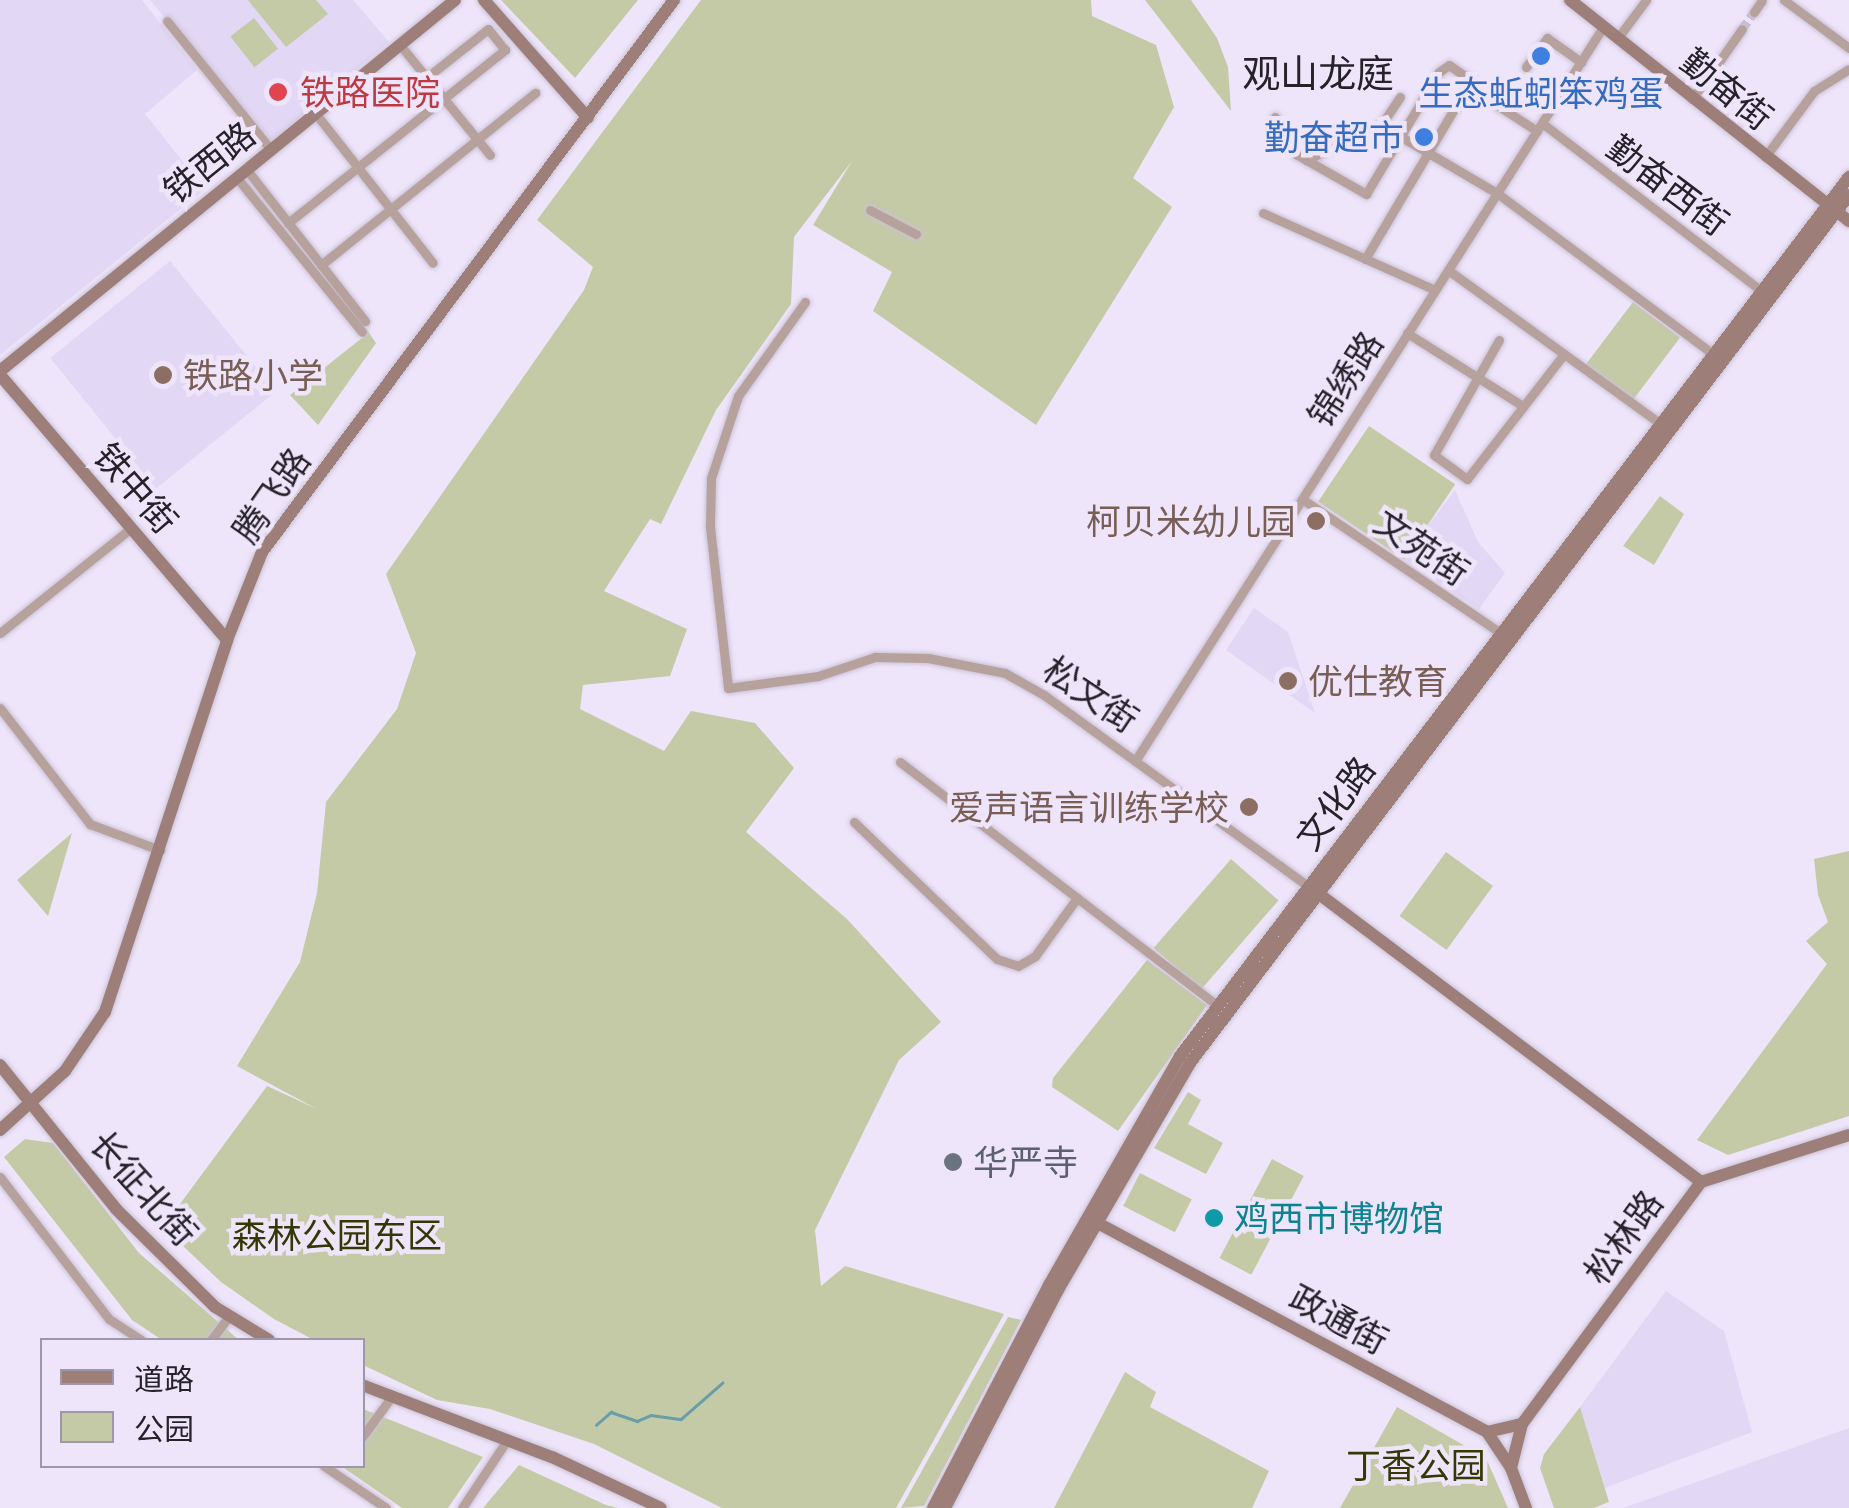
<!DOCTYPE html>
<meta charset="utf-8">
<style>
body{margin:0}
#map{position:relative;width:1849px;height:1508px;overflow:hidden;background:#eee5fb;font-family:Ubuntu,"Noto Sans SC",sans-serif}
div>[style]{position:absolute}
.built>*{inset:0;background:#e2d7f4;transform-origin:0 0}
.green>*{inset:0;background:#c4caa6;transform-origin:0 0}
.stream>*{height:2.5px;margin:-1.25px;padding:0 1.25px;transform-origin:1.25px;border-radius:1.25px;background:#699da9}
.street-tunnel>*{height:9px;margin-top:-4.5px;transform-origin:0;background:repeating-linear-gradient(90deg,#c6bed1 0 9px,transparent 0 13.5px)}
.roads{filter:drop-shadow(0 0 2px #cac2d5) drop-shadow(0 0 2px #cac2d5)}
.street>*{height:9px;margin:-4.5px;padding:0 4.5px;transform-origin:4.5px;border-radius:4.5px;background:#b7a19d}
.secondary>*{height:12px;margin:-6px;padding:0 6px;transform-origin:6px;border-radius:6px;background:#9d7e78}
.dots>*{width:28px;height:28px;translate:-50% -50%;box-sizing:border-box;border:5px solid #eee5fb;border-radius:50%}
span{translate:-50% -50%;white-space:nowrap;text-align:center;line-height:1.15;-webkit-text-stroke:9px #eee5fb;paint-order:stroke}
.street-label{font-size:35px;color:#26222a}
.health-label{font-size:35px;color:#be3a42}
.left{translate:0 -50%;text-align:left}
.shop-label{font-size:35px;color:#366cbe}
.right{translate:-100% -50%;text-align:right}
.education-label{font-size:35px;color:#785e54}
.worship-label{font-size:35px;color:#5b616d}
.culture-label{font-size:35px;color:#0d838f}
.park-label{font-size:35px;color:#333804}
.neighbourhood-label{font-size:38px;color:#26222a}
.legend{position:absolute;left:40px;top:1338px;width:325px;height:130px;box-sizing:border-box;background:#eee5fb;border:2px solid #9e97a7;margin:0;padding:12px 18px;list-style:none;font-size:30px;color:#26222a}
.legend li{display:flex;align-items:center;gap:20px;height:50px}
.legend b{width:50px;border:2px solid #9e97a7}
</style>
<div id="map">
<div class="built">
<div style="clip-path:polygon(0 0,142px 0,197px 70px,145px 114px,205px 189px,0 355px)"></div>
<div style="clip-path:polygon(150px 0,353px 0,389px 42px,269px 143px)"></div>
<div style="left:170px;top:261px;width:168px;height:154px;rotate:51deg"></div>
<div style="clip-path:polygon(1455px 490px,1478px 542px,1505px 573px,1479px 609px,1403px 558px)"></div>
<div style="clip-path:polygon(1254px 608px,1288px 632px,1315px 713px,1226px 650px)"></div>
<div style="clip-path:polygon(1666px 1291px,1724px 1331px,1752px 1432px,1605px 1488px,1580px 1407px)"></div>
<div style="clip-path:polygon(1849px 1428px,1849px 1508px,1623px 1508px)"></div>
</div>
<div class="green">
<div style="clip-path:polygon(248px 0,316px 0,328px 14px,286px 47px)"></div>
<div style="clip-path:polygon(501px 0,638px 0,575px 78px)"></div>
<div style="clip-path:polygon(701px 0,1091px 0,1092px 16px,1156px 45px,1174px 107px,1133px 178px,1172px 207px,1036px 425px,873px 311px,892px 272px,813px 225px,852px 161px,794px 237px,791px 304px,716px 410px,661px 524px,650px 519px,604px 591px,687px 629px,670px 676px,583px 685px,580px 709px,664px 751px,691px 711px,755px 723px,794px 768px,746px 832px,847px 919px,941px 1022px,899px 1060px,815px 1230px,821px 1286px,845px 1266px,1004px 1314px,896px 1508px,722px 1508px,594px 1444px,490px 1409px,437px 1400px,363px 1365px,362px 1340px,314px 1340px,274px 1319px,221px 1282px,163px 1227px,267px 1086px,317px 1109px,237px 1066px,300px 962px,317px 893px,326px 802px,397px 709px,416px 653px,386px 574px,584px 290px,593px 267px,537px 220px)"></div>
<div style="clip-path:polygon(1145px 0,1191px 0,1217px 38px,1228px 67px,1231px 111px)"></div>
<div style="left:254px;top:18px;width:39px;height:30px;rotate:52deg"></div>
<div style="left:1633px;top:302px;width:59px;height:79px;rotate:37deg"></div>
<div style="clip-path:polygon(353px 310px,376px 343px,318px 425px,290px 395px,367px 334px,349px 313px)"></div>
<div style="left:1369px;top:426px;width:104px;height:91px;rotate:34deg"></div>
<div style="clip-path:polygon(1660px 496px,1684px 514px,1654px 565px,1623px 546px)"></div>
<div style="clip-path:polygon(72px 833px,48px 916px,17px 880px)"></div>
<div style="clip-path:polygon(1849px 851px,1849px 1116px,1728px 1155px,1697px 1140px,1827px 964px,1806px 941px,1828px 922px,1818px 895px,1814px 859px)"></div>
<div style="left:1446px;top:852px;width:58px;height:79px;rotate:36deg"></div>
<div style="left:1231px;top:859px;width:63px;height:118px;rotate:41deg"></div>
<div style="clip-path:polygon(1147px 960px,1207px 1005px,1118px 1131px,1052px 1087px,1053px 1078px)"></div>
<div style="clip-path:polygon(1188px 1092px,1201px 1100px,1188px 1124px,1223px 1143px,1206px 1174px,1154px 1148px)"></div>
<div style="clip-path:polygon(25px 1139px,53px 1143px,139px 1253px,239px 1340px,162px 1340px,132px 1320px,4px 1157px)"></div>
<div style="left:1272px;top:1159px;width:36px;height:112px;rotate:28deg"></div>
<div style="left:1140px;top:1173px;width:58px;height:37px;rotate:27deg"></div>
<div style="clip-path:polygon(1008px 1317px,1021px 1320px,924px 1506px,901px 1508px)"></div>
<div style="clip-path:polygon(1125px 1372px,1156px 1392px,1150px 1407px,1269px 1471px,1252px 1508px,1054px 1508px)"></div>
<div style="clip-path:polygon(1397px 1407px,1486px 1458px,1508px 1508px,1340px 1508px)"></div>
<div style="clip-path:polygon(1580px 1407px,1609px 1502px,1594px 1508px,1554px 1508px,1540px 1468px,1544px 1454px)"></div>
<div style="clip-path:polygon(363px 1409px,483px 1457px,448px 1508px,402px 1508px,341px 1466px,362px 1466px)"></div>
<div style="clip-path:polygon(519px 1465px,606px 1505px,618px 1508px,483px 1508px)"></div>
</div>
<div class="stream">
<div style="left:596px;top:1425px;width:20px;rotate:-41deg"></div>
<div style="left:611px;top:1412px;width:28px;rotate:19deg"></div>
<div style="left:637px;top:1421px;width:15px;rotate:-23deg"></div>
<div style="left:651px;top:1415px;width:30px;rotate:8deg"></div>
<div style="left:681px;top:1419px;width:55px;rotate:-41.3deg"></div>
</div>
<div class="street-tunnel">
<div style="left:1742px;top:29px;width:21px;rotate:-55deg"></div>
<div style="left:1703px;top:83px;width:21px;rotate:-53deg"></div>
</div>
<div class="roads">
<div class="street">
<div style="left:1784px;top:0;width:81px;rotate:36.4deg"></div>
<div style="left:1754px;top:12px;width:14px;rotate:-56deg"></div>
<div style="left:167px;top:21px;width:166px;rotate:51.1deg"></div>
<div style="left:1617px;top:39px;width:49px;rotate:-53.4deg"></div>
<div style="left:400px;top:45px;width:142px;rotate:50.7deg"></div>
<div style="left:1716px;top:66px;width:45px;rotate:-54.9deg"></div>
<div style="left:1526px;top:67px;width:36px;rotate:-54deg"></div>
<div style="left:1547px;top:38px;width:42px;rotate:35.2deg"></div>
<div style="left:1400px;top:97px;width:34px;rotate:124deg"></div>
<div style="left:1381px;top:125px;width:134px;rotate:30.4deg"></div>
<div style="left:1497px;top:193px;width:271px;rotate:36.7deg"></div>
<div style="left:1692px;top:99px;width:19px;rotate:-55deg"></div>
<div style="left:316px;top:114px;width:189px;rotate:51.9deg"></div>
<div style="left:1275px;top:117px;width:43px;rotate:60.4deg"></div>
<div style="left:1296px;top:154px;width:81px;rotate:29.7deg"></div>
<div style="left:1366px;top:194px;width:142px;rotate:-59.1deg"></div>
<div style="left:1439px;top:72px;width:12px;rotate:-35deg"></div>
<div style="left:1449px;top:65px;width:28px;rotate:35deg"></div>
<div style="left:1472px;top:81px;width:15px;rotate:58deg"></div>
<div style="left:1480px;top:94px;width:68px;rotate:33deg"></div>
<div style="left:1542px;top:123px;width:277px;rotate:37.4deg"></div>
<div style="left:1765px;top:157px;width:82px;rotate:-53.4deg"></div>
<div style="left:1814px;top:91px;width:41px;rotate:-32.2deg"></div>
<div style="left:1306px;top:160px;width:83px;rotate:-25deg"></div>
<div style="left:247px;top:170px;width:192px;rotate:52deg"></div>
<div style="left:237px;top:178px;width:198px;rotate:50.9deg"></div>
<div style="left:870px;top:210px;width:52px;rotate:27.6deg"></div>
<div style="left:1263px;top:213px;width:188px;rotate:24.1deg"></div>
<div style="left:288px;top:223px;width:278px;rotate:-38.6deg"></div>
<div style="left:505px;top:50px;width:27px;rotate:-129deg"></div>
<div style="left:488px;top:29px;width:79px;rotate:141.7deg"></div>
<div style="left:1365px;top:259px;width:192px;rotate:-59.3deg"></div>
<div style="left:1463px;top:94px;width:14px;rotate:-30deg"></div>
<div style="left:321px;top:265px;width:275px;rotate:-38.8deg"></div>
<div style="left:1448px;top:270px;width:263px;rotate:35.9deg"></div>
<div style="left:805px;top:302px;width:115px;rotate:125.5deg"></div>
<div style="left:738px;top:396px;width:86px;rotate:108.2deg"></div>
<div style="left:711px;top:478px;width:49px;rotate:91.2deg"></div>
<div style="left:710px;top:527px;width:162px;rotate:83.6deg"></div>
<div style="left:728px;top:688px;width:91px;rotate:-7.6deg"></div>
<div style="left:818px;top:676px;width:60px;rotate:-18.4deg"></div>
<div style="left:875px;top:657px;width:53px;rotate:1.1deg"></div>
<div style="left:928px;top:658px;width:78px;rotate:11deg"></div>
<div style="left:1005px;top:673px;width:45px;rotate:29.4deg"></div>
<div style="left:1044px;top:695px;width:327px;rotate:35.9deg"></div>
<div style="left:1407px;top:333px;width:137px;rotate:32.2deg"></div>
<div style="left:1499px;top:340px;width:132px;rotate:119.5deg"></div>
<div style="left:1434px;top:455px;width:41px;rotate:36deg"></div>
<div style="left:1467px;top:479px;width:158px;rotate:-52.2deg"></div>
<div style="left:1302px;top:499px;width:241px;rotate:34deg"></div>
<div style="left:0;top:633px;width:168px;rotate:-38.7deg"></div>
<div style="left:0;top:708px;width:147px;rotate:52.2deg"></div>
<div style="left:90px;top:824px;width:75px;rotate:20.4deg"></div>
<div style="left:1135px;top:761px;width:871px;rotate:-57.48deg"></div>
<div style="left:900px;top:762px;width:402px;rotate:37.5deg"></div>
<div style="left:854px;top:822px;width:198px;rotate:43.8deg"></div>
<div style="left:997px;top:959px;width:22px;rotate:18deg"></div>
<div style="left:1018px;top:966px;width:20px;rotate:-30deg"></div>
<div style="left:1035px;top:956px;width:72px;rotate:-54.1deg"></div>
<div style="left:0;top:1177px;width:179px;rotate:52.5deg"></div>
<div style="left:109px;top:1319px;width:38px;rotate:33deg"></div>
<div style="left:211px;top:1340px;width:30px;rotate:-53deg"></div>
<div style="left:362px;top:1437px;width:51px;rotate:-53.8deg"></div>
<div style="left:324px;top:1466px;width:75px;rotate:34.1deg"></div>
<div style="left:462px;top:1508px;width:82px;rotate:-56.5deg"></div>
</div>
<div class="secondary">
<div style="left:484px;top:0;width:157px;rotate:48.6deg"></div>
<div style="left:1570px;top:0;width:356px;rotate:38.4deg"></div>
<div style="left:0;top:371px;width:587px;rotate:-39.19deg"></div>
<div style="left:0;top:375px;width:349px;rotate:49.4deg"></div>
<div style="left:1311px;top:888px;width:488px;rotate:37deg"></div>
<div style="left:0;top:1065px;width:185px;rotate:51.1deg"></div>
<div style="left:116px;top:1209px;width:139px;rotate:44.7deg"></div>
<div style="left:215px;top:1307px;width:63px;rotate:31.4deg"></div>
<div style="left:0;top:1130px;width:88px;rotate:-42.2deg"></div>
<div style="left:65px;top:1071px;width:71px;rotate:-55.9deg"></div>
<div style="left:105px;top:1012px;width:391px;rotate:-71.8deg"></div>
<div style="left:227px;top:640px;width:95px;rotate:-68.3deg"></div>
<div style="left:262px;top:552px;width:689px;rotate:-53.26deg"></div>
<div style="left:1094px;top:1221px;width:446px;rotate:28.2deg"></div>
<div style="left:1487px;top:1432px;width:43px;rotate:56.3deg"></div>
<div style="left:1511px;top:1468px;width:43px;rotate:69.4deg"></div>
<div style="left:362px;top:1385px;width:203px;rotate:20.8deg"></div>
<div style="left:552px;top:1457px;width:120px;rotate:25.1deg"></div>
<div style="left:1487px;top:1432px;width:36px;rotate:-13deg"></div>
<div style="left:1522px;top:1424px;width:301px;rotate:-53.5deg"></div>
<div style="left:1701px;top:1182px;width:155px;rotate:-17.6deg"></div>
<div style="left:1511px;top:1468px;width:45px;rotate:-76deg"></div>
<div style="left:933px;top:1508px;width:251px;rotate:-62.5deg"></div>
<div style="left:1049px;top:1285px;width:264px;rotate:-60.2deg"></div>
<div style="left:1180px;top:1056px;width:1105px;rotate:-52.73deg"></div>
<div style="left:945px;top:1508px;width:246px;rotate:-62.6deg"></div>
<div style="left:1058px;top:1290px;width:263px;rotate:-59.8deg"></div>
<div style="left:1190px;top:1063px;width:1090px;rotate:-52.79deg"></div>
</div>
</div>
<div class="dots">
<div style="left:1541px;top:56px;background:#3f7fe0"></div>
<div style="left:278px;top:92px;background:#e0444e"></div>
<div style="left:1424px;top:137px;background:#3f7fe0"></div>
<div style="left:163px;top:375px;background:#8d6e63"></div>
<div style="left:1316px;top:521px;background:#8d6e63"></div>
<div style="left:1288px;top:681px;background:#8d6e63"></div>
<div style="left:1249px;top:807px;background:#8d6e63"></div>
<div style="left:953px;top:1162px;background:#6b7280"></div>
<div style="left:1214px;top:1218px;background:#0f9aa8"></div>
</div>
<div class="street-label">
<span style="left:1727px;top:89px;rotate:39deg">勤奋街</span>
<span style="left:209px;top:162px;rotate:-39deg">铁西路</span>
<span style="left:1668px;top:185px;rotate:37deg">勤奋西街</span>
<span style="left:1345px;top:379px;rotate:-57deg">锦绣路</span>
<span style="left:136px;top:488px;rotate:49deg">铁中街</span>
<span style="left:271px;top:495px;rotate:-55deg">腾飞路</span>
<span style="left:1422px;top:547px;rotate:34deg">文苑街</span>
<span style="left:1091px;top:694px;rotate:34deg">松文街</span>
<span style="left:1335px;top:803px;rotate:-53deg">文化路</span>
<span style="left:144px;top:1188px;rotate:48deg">长征北街</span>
<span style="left:1623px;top:1237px;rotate:-54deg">松林路</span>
<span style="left:1339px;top:1319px;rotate:28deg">政通街</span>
</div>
<div class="health-label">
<span class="left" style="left:300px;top:92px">铁路医院</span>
</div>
<div class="shop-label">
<span style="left:1541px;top:93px">生态蚯蚓笨鸡蛋</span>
<span class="right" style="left:1404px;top:137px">勤奋超市</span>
</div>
<div class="education-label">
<span class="left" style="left:183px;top:375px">铁路小学</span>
<span class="right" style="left:1296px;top:521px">柯贝米幼儿园</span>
<span class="left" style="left:1308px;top:681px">优仕教育</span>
<span class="right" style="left:1229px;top:807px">爱声语言训练学校</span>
</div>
<div class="worship-label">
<span class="left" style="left:973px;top:1162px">华严寺</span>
</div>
<div class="culture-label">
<span class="left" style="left:1234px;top:1218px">鸡西市博物馆</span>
</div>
<div class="park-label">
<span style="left:337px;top:1235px">森林公园东区</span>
<span style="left:1416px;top:1465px">丁香公园</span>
</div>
<div class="neighbourhood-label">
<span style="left:1318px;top:74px">观山龙庭</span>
</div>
<ul class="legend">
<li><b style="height:12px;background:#9d7e78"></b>道路</li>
<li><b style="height:28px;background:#c4caa6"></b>公园</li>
</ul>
</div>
